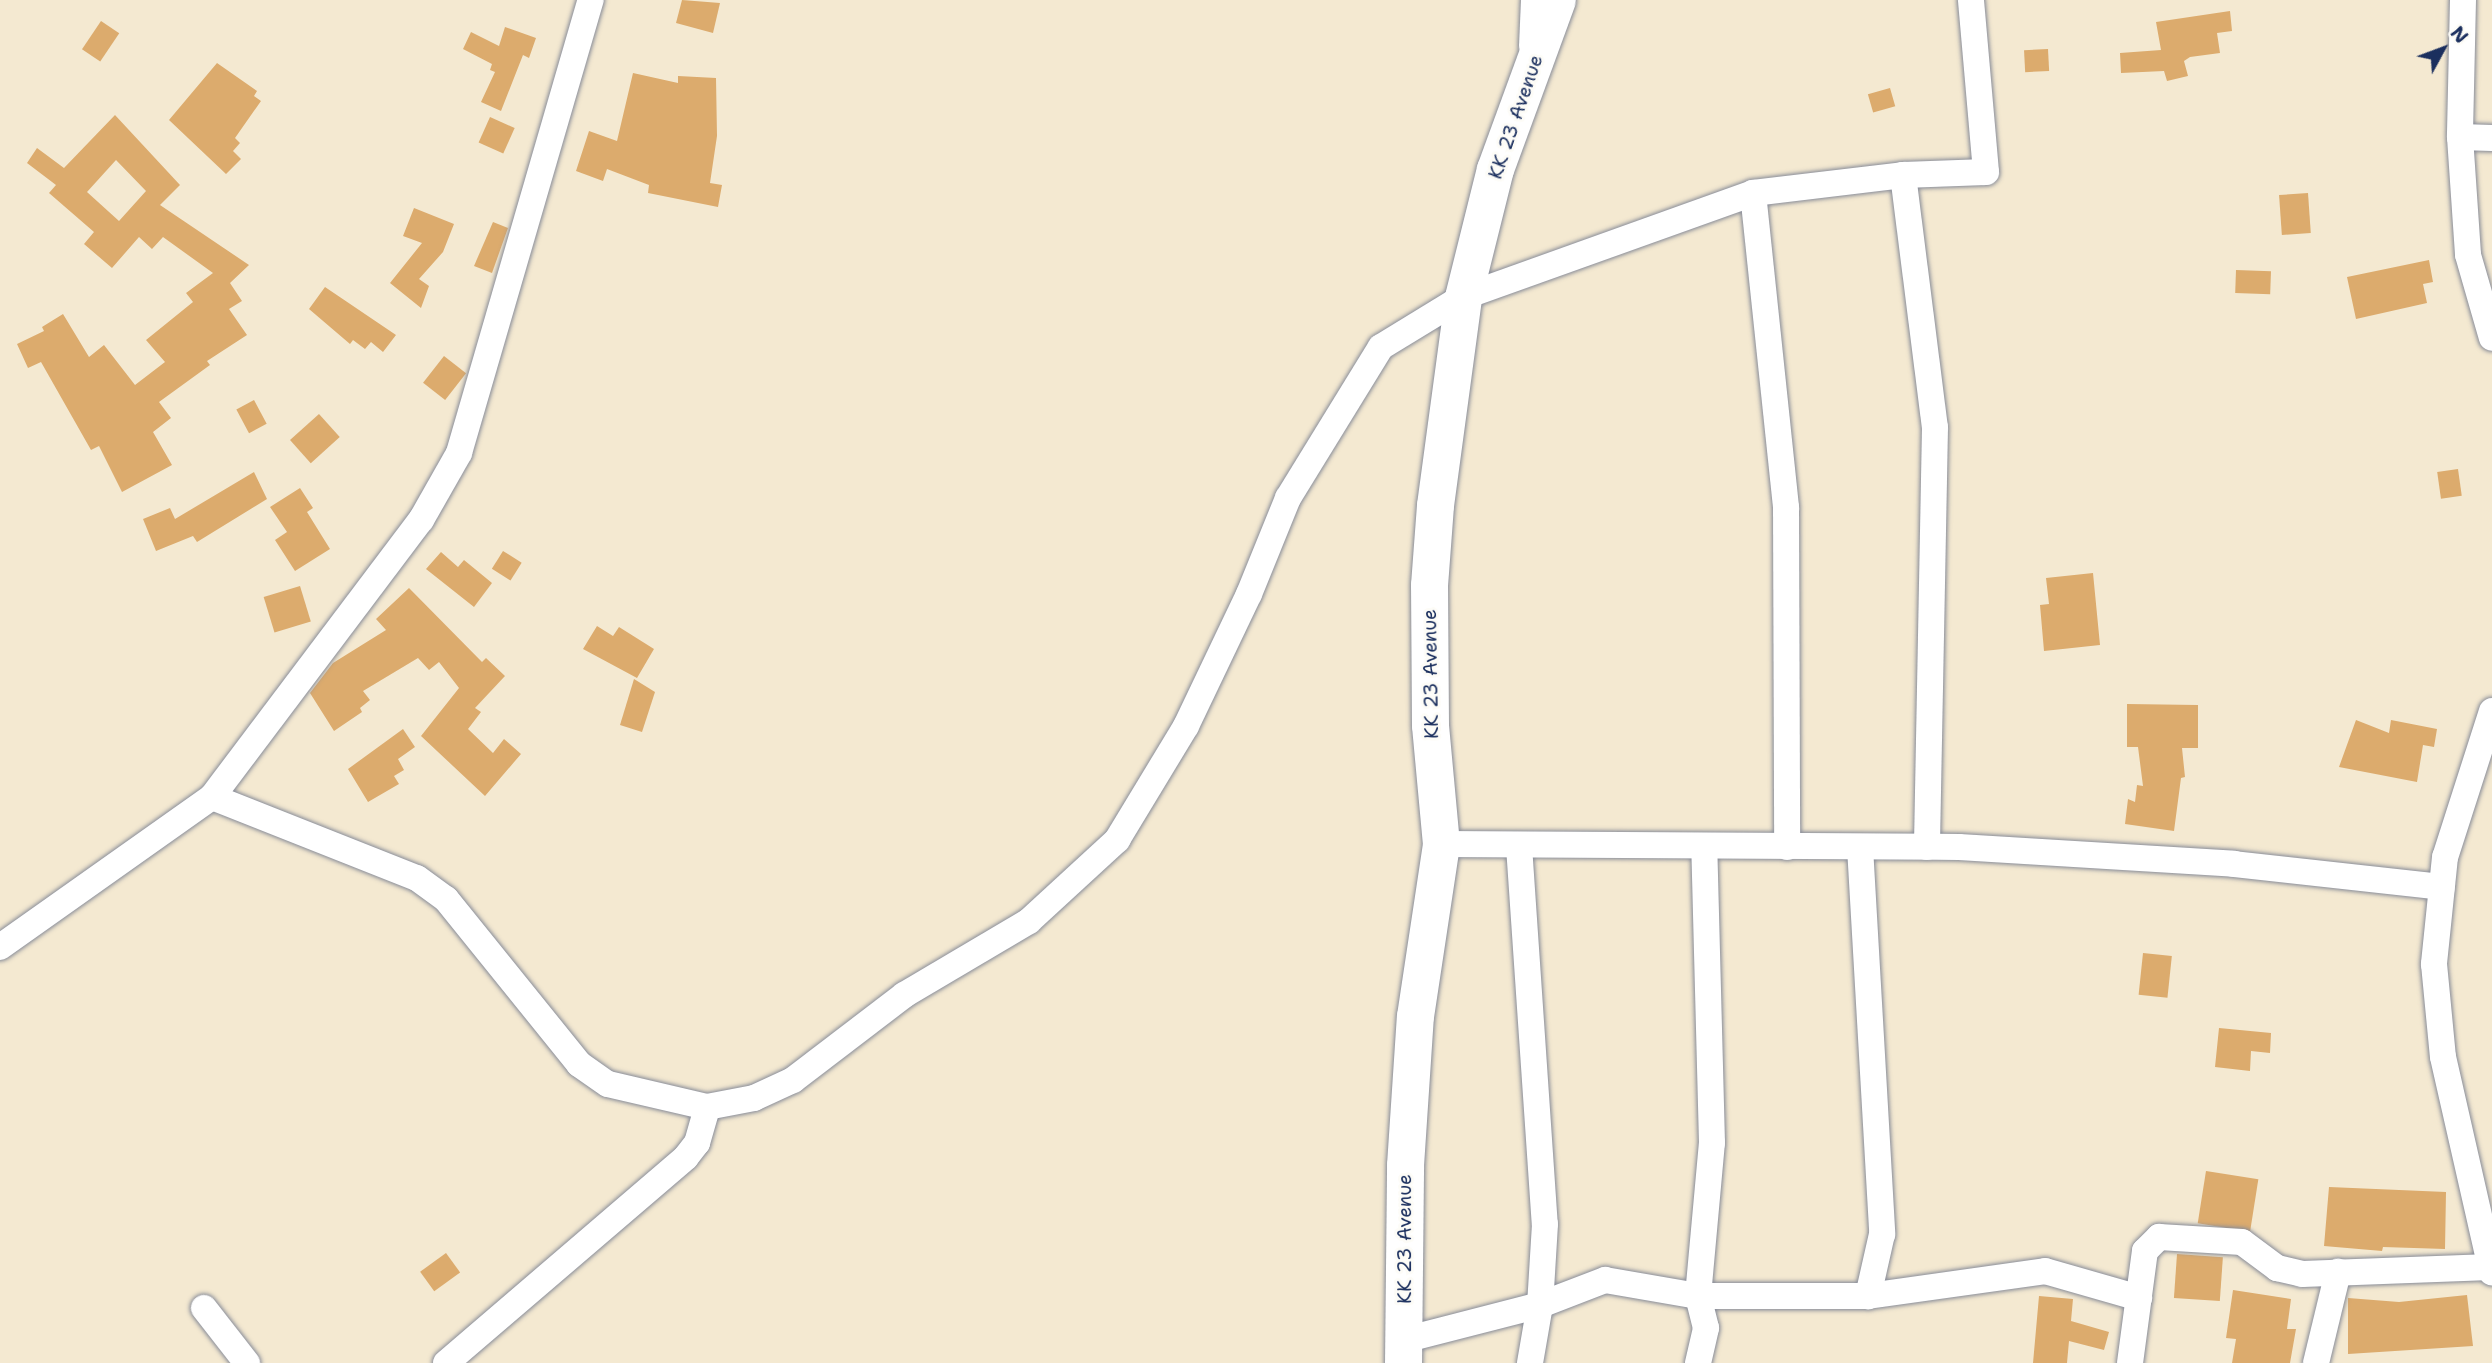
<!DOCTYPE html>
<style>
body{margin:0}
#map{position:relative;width:2492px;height:1363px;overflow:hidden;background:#f4e9d1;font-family:"Shantell Sans",sans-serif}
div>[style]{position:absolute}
.building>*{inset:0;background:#dcab6d;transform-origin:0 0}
.roads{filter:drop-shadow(0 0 2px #888c98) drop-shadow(0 0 2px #888c98)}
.minor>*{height:26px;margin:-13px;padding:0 13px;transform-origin:13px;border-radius:13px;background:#fff}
.secondary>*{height:37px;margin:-18.5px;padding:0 18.5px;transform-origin:18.5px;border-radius:18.5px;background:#fff}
span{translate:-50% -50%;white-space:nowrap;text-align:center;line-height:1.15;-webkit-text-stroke:6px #fdfcf7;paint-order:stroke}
.street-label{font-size:19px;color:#1b2f5e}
.north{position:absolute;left:2408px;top:14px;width:70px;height:70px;-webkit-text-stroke:5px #fdfcf7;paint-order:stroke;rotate:49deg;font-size:19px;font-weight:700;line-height:28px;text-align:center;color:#1b2f5e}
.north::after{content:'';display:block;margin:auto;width:24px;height:32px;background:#1b2f5e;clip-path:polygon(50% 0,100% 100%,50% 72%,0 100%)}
</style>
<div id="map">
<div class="building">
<div style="clip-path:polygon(682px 0,720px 3px,713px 33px,676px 23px)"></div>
<div style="clip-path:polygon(2230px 11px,2232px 31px,2217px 33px,2220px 53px,2190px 57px,2184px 61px,2188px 76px,2167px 81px,2164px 71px,2121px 73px,2120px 53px,2161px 50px,2156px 22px)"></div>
<div style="left:101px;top:21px;width:22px;height:34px;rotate:34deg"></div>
<div style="clip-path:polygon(505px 27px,536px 38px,529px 58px,523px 55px,501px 111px,481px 102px,495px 72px,490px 70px,492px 64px,463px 49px,471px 32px,499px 46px)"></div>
<div style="left:2048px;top:49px;width:22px;height:24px;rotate:87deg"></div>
<div style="clip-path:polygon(217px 63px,257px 91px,254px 96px,261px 101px,235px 138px,240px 143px,233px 151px,241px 159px,226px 174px,169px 120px)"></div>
<div style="clip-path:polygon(633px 73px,678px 83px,678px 76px,716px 78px,717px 136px,710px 183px,722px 185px,718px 207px,648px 193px,649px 185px,607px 169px,603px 181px,576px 171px,589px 131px,617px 141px)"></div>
<div style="left:1890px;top:88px;width:19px;height:23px;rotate:74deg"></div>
<div style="clip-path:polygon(evenodd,115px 115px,180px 185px,160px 205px,249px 265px,230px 283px,242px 301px,229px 309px,247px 335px,207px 361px,210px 365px,159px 402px,171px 418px,153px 432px,172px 465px,122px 492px,99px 446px,91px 450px,41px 362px,28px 368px,17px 344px,44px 331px,42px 327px,63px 314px,89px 357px,104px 345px,135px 385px,165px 362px,146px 340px,193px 302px,186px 293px,213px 273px,163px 237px,152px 249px,139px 237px,112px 268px,84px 244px,94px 232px,49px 193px,56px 185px,27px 163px,37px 148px,64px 168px,115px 115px,116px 160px,146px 191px,119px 221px,87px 192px,116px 160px)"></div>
<div style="left:490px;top:117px;width:27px;height:28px;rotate:24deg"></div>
<div style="left:2308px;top:193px;width:40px;height:29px;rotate:86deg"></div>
<div style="clip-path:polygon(414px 208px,454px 224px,443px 252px,419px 279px,429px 286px,421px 308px,390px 283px,422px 243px,403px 236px)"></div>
<div style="clip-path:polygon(493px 222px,508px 228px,492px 273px,474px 266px)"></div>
<div style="clip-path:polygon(2429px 260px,2433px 282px,2423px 284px,2427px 303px,2356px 319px,2347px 277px)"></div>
<div style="left:2236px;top:270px;width:35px;height:23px;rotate:2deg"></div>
<div style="clip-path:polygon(325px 287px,396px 335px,383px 352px,371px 342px,365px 349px,353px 340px,350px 344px,309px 309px)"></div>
<div style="left:444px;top:356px;width:28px;height:34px;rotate:38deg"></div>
<div style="left:254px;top:400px;width:27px;height:20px;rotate:62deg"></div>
<div style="left:319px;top:414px;width:31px;height:39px;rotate:48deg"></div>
<div style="left:2458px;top:469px;width:27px;height:21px;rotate:82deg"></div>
<div style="clip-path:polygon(254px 472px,267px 499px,197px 542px,193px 536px,156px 551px,143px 519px,170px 508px,175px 519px)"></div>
<div style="clip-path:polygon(300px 488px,313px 508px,307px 512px,330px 549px,295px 571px,275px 540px,287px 532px,270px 507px)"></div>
<div style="left:503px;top:551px;width:22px;height:21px;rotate:32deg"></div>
<div style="clip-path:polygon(441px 552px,458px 567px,464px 560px,492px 583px,474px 607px,426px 569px)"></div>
<div style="clip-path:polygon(2093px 573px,2100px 645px,2044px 651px,2040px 605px,2049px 604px,2046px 578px)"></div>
<div style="left:300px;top:586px;width:37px;height:38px;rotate:73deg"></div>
<div style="clip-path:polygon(409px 588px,482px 662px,486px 658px,505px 676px,475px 708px,481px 712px,468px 729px,493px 753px,504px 739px,521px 754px,485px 796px,421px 736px,459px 688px,439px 662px,429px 670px,418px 658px,363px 691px,370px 700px,360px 708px,362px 712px,334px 731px,310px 693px,333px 663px,386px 630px,376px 619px)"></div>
<div style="clip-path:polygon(597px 626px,613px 636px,619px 627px,654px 649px,637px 678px,583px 649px)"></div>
<div style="clip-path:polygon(634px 679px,655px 692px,642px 732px,620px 725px)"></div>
<div style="clip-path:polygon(2127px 704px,2198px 705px,2198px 748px,2182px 748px,2185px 777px,2181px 778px,2174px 831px,2125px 824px,2128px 799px,2135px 802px,2137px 785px,2143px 786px,2138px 747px,2127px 747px)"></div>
<div style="clip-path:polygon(2356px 720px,2389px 733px,2391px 720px,2437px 729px,2434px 747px,2423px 745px,2417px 782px,2339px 767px)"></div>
<div style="clip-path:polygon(403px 729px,415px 747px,398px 759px,404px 770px,394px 776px,399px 784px,368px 802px,348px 769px)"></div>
<div style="left:2143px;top:953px;width:29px;height:42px;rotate:6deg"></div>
<div style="clip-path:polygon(2219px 1028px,2271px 1033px,2270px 1053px,2251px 1051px,2250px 1071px,2215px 1067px)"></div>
<div style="left:2206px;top:1171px;width:53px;height:53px;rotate:9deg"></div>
<div style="clip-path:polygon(2329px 1187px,2446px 1192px,2445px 1249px,2383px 1247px,2382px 1251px,2324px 1246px)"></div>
<div style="left:446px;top:1253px;width:24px;height:32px;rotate:54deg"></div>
<div style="left:2177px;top:1254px;width:46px;height:44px;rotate:4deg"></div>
<div style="clip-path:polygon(2233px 1290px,2291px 1299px,2287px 1329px,2296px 1329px,2290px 1363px,2232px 1363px,2236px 1339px,2226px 1338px)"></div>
<div style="clip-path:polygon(2467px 1295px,2473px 1346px,2348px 1354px,2348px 1298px,2399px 1302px)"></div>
<div style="clip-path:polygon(2039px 1296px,2073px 1299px,2071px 1321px,2109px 1332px,2104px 1350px,2069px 1341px,2067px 1363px,2033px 1363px)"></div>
</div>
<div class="roads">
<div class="minor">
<div style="left:2463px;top:0;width:137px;rotate:91.3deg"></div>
<div style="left:2460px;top:137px;width:118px;rotate:86.1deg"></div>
<div style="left:2468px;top:255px;width:86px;rotate:73.9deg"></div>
<div style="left:1532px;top:46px;width:46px;rotate:-87.5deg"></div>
<div style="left:2460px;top:137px;width:32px;rotate:2deg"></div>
<div style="left:1903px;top:175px;width:254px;rotate:82.8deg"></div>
<div style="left:1935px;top:427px;width:420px;rotate:91.1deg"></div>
<div style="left:1753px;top:193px;width:316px;rotate:84deg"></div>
<div style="left:1786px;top:507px;width:340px;rotate:89.8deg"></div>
<div style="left:2492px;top:711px;width:153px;rotate:107.8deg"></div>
<div style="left:2445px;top:857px;width:108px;rotate:95.9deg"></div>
<div style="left:2434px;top:964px;width:93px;rotate:84.5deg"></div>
<div style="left:2443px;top:1057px;width:221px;rotate:77.2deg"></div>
<div style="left:212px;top:797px;width:220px;rotate:21.6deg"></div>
<div style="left:417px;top:878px;width:36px;rotate:36deg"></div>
<div style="left:446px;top:899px;width:212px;rotate:51.1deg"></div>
<div style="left:579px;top:1064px;width:35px;rotate:35deg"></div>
<div style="left:608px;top:1084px;width:102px;rotate:13.1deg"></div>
<div style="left:707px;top:1107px;width:48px;rotate:-10.8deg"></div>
<div style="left:754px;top:1098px;width:43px;rotate:-24.8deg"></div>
<div style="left:793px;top:1080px;width:140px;rotate:-37.4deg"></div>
<div style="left:904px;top:995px;width:145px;rotate:-30.6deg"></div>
<div style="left:1029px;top:921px;width:120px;rotate:-42.6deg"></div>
<div style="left:1117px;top:840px;width:133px;rotate:-58.8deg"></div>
<div style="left:1186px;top:726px;width:146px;rotate:-64.5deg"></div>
<div style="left:1249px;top:594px;width:104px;rotate:-67.9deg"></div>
<div style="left:1288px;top:498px;width:177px;rotate:-58.4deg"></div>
<div style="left:1381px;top:347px;width:96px;rotate:-31.4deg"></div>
<div style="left:1463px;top:297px;width:308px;rotate:-19.7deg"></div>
<div style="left:1753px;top:193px;width:151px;rotate:-6.8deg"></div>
<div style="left:1903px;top:175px;width:83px;rotate:-2.1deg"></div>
<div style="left:1986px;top:172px;width:173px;rotate:-95deg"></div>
<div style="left:1441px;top:844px;width:518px;rotate:0.33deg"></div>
<div style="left:1959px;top:847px;width:276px;rotate:3.5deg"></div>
<div style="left:2234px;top:864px;width:209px;rotate:6.3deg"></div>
<div style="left:1519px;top:846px;width:379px;rotate:86.1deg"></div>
<div style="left:1545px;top:1224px;width:81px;rotate:93.5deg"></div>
<div style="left:1540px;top:1305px;width:59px;rotate:99.8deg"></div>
<div style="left:1860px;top:847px;width:388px;rotate:86.7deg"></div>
<div style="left:1882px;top:1234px;width:64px;rotate:102.7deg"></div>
<div style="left:0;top:947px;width:260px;rotate:-35.3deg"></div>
<div style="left:212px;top:797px;width:347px;rotate:-53deg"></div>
<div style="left:421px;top:520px;width:77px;rotate:-60.4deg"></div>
<div style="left:459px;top:453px;width:472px;rotate:-73.8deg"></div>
<div style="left:204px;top:1308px;width:70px;rotate:52deg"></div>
<div style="left:1404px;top:1340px;width:140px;rotate:-14.4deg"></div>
<div style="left:1540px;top:1305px;width:70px;rotate:-21deg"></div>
<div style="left:1605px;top:1280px;width:94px;rotate:9.8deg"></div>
<div style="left:1698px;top:1296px;width:170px"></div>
<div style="left:1868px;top:1296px;width:179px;rotate:-8deg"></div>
<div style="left:2045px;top:1271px;width:98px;rotate:16deg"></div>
<div style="left:446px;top:1363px;width:316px;rotate:-40.6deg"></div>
<div style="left:686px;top:1157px;width:18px;rotate:-52deg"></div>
<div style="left:697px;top:1143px;width:37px;rotate:-74deg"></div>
<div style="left:1698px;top:1363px;width:36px;rotate:-77deg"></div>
<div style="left:1706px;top:1328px;width:33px;rotate:-104deg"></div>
<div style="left:1698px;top:1296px;width:154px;rotate:-84.8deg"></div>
<div style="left:1712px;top:1143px;width:297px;rotate:-91.5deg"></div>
<div style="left:2130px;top:1363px;width:113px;rotate:-82.4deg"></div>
<div style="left:2145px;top:1251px;width:20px;rotate:-45deg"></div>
<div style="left:2159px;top:1237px;width:83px;rotate:3.4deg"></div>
<div style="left:2242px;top:1242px;width:44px;rotate:36.6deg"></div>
<div style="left:2277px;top:1268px;width:26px;rotate:13deg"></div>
<div style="left:2302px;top:1274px;width:189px;rotate:-2.1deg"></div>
<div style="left:2316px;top:1363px;width:94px;rotate:-76.4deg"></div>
</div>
<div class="secondary">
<div style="left:1403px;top:1363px;width:198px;rotate:-89.4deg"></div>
<div style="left:1405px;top:1165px;width:149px;rotate:-86.2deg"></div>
<div style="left:1415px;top:1016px;width:174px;rotate:-81.4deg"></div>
<div style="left:1441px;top:844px;width:120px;rotate:-95.3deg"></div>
<div style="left:1430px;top:725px;width:140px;rotate:-90.4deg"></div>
<div style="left:1429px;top:585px;width:80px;rotate:-85.7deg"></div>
<div style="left:1435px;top:505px;width:210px;rotate:-82.3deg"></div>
<div style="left:1463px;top:297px;width:132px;rotate:-76deg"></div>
<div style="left:1495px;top:169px;width:180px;rotate:-69.9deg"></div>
</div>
</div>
<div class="street-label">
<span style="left:1516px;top:117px;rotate:-71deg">KK 23 Avenue</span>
<span style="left:1431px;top:674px;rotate:-91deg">KK 23 Avenue</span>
<span style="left:1405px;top:1239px;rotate:-90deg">KK 23 Avenue</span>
</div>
<div class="north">N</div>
</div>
